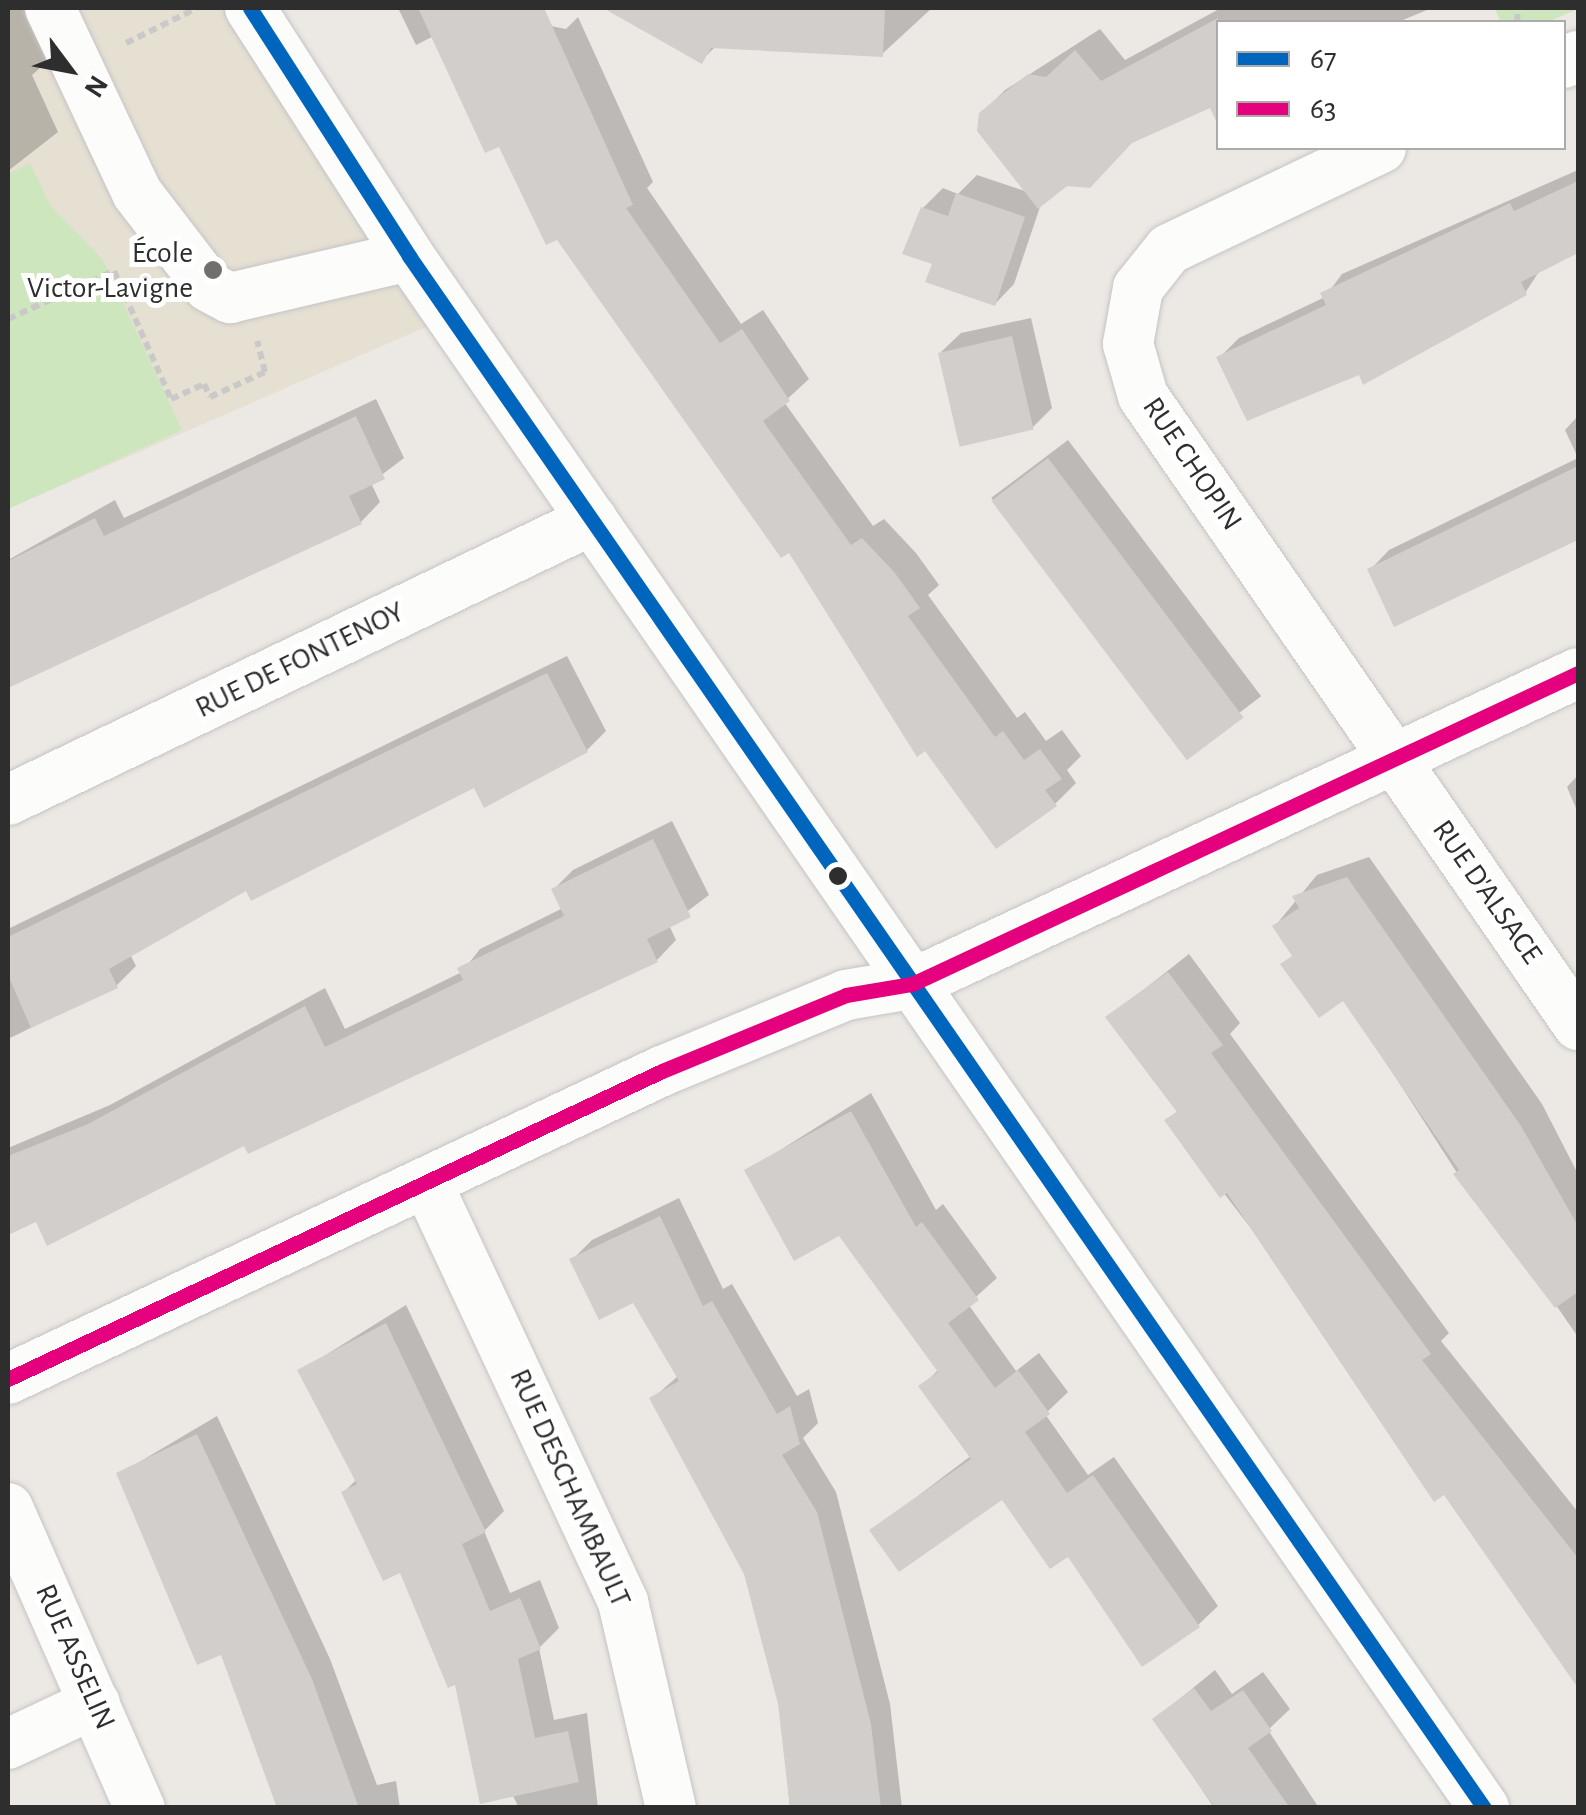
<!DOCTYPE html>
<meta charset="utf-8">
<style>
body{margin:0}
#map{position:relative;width:1586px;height:1815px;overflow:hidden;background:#ece8e4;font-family:"Alegreya Sans",sans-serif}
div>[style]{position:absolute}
.education>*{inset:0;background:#e6e0d3}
.green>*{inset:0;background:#cee6be}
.shadow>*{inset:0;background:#0003;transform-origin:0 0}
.building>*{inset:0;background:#d1cecb;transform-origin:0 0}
.path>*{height:6px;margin-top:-3px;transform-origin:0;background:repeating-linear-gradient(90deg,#c9c9c8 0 8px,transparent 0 13px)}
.roads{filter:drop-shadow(0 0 2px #c5c4c5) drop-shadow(0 0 2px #c5c4c5)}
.minor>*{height:50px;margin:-25px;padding:0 25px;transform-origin:25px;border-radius:25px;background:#fcfcfb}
.bus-1>*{height:15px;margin:-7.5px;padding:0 7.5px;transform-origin:7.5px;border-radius:7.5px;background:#0065bd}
.bus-2>*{height:15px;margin:-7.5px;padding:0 7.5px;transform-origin:7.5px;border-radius:7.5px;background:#e5007d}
.dots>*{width:28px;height:28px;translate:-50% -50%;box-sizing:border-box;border:5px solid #fff;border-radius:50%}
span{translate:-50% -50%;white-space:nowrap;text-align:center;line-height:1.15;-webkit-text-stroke:10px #fff;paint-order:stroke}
.poi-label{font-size:30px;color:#2e2e2e}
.right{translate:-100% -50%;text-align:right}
.street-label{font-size:30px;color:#2e2e2e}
.frame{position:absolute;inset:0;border:10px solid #2e2e2e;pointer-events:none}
.legend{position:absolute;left:1216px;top:20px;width:350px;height:130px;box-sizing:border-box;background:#fff;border:2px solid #ababab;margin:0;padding:12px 18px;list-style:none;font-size:30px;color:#2e2e2e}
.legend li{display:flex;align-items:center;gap:20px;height:50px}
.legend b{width:50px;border:2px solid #ababab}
.north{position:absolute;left:20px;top:20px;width:100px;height:100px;-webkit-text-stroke:8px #fff;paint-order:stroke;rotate:122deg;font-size:28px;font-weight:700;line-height:40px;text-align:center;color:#2e2e2e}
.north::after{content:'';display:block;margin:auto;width:35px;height:45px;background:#2e2e2e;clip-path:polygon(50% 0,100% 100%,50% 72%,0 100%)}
</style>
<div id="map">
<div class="education">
<div style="clip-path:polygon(8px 8px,250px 8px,451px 316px,8px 509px)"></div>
</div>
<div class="green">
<div style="clip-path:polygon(1494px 8px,1578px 8px,1578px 9px,1548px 22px,1501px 22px)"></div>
<div style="clip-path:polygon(30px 163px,50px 205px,103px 260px,182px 430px,8px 509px,8px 174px)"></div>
</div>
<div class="shadow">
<div style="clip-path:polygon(8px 8px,53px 8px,69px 42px,32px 75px,58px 132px,8px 171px)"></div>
<div style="clip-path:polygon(398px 8px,537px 8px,546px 25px,566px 29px,578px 17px,653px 182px,647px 188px,741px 324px,763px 310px,809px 379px,784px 402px,873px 526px,884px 519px,916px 553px,939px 585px,928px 595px,1017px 718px,1025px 712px,1046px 741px,1062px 730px,1081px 756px,1067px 770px,1076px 783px,1055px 804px,790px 549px,434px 36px,416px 45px)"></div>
<div style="clip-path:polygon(653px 8px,932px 8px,882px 54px,716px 46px,701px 61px,642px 27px)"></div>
<div style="clip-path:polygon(1221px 8px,1432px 8px,1398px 22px,1218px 22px,1218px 102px,1133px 140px,1041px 204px,1014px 284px,995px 304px,935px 262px,923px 208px,943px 188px,958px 194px,977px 175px,1028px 192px,981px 114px,1005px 90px,1100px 29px,1125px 60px)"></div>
<div style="clip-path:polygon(1578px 170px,1578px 250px,1542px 267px,1525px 293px,1365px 382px,1360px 372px,1249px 419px,1219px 358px,1239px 338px,1325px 297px,1342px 274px)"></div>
<div style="clip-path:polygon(1031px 318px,1052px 408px,1032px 428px,941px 352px,961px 333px)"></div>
<div style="clip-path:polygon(376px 399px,404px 458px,371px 483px,380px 502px,361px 522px,8px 683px,8px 560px,115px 500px,124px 518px)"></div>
<div style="clip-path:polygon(1578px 416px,1578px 534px,1395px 623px,1370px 570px,1389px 550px,1578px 458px,1565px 430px)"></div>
<div style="left:1068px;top:440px;width:321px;height:96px;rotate:53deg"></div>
<div style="clip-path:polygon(567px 656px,606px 731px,587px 750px,475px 785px,247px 887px,130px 954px,136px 966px,116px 986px,8px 1039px,8px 929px)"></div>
<div style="clip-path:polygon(1578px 775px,1578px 813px,1567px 787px)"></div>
<div style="clip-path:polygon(672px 821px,709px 895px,669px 925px,676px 940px,657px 960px,249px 1151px,246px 1143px,8px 1232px,8px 1148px,110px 1105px,325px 988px,345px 1029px,462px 972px,480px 949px,563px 908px,554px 889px,573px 870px)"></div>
<div style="clip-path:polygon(1369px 857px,1542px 1104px,1578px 1174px,1578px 1337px,1483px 1199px,1477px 1204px,1344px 997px,1275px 926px,1317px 875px)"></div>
<div style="clip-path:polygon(1189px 954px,1240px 1023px,1230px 1034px,1449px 1333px,1441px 1341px,1578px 1512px,1578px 1684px,1318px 1315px,1168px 1121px,1178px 1110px,1109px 1017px)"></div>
<div style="clip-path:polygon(871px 1093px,936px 1210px,943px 1204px,997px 1278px,968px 1304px,1016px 1371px,1039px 1353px,1068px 1392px,1045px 1414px,1088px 1475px,1114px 1457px,1218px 1606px,1198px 1625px,1068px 1553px,1003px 1497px,873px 1530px,972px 1455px,922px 1386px,939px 1369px,840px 1233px,747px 1171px)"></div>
<div style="clip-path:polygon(679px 1198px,723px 1289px,732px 1284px,797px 1396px,809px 1389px,818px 1423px,803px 1438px,836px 1492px,890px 1704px,902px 1808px,790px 1808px,780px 1704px,746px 1573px,652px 1399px,678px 1376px,634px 1300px,572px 1260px,592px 1240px)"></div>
<div style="clip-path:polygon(406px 1305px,504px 1511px,484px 1531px,510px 1593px,540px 1580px,559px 1628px,539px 1648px,554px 1720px,587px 1713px,598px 1808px,519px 1808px,401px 1570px,344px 1492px,357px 1479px,300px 1371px)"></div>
<div style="clip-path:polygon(217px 1416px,330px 1659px,377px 1785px,396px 1781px,400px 1808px,280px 1808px,222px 1652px,119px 1474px)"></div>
<div style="clip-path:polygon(1215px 1670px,1232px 1694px,1263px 1672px,1290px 1709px,1268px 1730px,1319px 1808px,1214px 1808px,1155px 1719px)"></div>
</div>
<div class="building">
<div style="clip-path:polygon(418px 8px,544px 8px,633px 205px,626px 208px,720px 343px,742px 329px,790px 401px,763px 421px,851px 545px,862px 538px,895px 573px,920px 608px,908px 616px,995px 737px,1003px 731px,1024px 760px,1040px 749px,1062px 779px,1045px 790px,1057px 806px,996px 849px,925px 751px,917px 757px,789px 553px,781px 558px,557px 240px,546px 245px,499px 147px,485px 153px)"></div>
<div style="clip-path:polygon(603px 8px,885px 8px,883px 57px,711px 48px,702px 64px)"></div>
<div style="clip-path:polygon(1218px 18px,1218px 125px,1210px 108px,1132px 143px,1090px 188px,1067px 186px,1038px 209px,977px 131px,979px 113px,997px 98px,1028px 74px,1046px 77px,1075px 50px,1101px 81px)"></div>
<div style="clip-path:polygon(1578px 181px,1578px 253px,1521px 282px,1527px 295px,1363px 385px,1359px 375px,1247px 421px,1216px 357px,1326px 305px,1320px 293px,1510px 203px,1514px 211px)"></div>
<div style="clip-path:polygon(956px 193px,1025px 217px,995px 306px,925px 282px,932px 264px,902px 254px,921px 207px,948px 216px)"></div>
<div style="left:1012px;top:336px;width:96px;height:76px;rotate:77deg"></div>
<div style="clip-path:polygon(356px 416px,385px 479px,349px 496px,362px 524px,8px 688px,8px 561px,95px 518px,104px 536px)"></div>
<div style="left:1048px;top:458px;width:325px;height:71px;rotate:53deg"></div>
<div style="clip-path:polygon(1578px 466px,1578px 540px,1394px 627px,1367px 569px)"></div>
<div style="clip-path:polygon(547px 673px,588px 752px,484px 808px,474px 788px,251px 901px,246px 891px,109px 969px,118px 988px,31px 1028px,8px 975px,8px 937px)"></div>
<div style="clip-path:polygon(653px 839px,691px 917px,647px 939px,658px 962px,248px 1154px,244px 1146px,47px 1246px,36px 1222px,8px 1235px,8px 1156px,88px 1124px,305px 1006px,325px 1047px,463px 980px,457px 968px,564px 916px,551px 889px)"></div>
<div style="clip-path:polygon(1347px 877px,1521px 1126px,1578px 1226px,1578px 1292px,1555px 1308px,1453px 1174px,1459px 1170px,1343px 1001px,1319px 1018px,1280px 964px,1292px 956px,1272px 926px,1299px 908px,1292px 896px)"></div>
<div style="clip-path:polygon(1168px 972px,1223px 1045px,1211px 1053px,1431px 1354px,1422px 1360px,1578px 1558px,1578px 1688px,1444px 1495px,1434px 1502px,1227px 1193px,1220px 1198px,1164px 1120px,1177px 1112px,1105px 1017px)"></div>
<div style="clip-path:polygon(851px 1111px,916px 1227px,922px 1222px,979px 1300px,948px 1323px,995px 1388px,1018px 1370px,1050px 1414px,1025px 1432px,1067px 1493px,1093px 1475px,1200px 1627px,1142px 1667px,1068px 1557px,1050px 1569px,1002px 1500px,899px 1572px,869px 1530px,971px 1459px,918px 1386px,938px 1372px,839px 1236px,794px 1261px,744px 1170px)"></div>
<div style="clip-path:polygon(660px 1216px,703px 1306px,712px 1301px,777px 1414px,790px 1406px,800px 1444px,782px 1455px,817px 1512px,871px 1724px,881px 1808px,790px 1808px,778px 1704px,744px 1574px,649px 1398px,679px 1381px,633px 1303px,599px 1320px,569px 1259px)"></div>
<div style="clip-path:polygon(386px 1323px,486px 1532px,462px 1544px,490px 1611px,520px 1598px,541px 1649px,518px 1659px,535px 1738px,568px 1731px,579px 1782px,480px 1804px,455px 1685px,448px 1688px,400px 1573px,383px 1581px,341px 1492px,357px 1484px,297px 1370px)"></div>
<div style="clip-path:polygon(197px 1434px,312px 1679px,359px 1808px,277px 1808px,221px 1655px,197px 1665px,116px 1473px)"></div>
<div style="clip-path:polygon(1194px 1688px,1211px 1711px,1243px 1690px,1272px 1731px,1248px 1748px,1290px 1808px,1215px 1808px,1152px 1719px)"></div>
</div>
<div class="path">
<div style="left:1517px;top:22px;width:14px;rotate:-86deg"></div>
<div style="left:126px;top:43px;width:79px;rotate:-26.2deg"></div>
<div style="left:8px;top:319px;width:116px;rotate:-24.4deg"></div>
<div style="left:114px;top:271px;width:140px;rotate:66deg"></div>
<div style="left:171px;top:399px;width:36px;rotate:-24deg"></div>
<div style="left:204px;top:384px;width:14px;rotate:65deg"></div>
<div style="left:210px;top:397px;width:60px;rotate:-24.4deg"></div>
<div style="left:265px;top:372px;width:32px;rotate:-104deg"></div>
</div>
<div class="roads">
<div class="minor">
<div style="left:50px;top:8px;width:204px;rotate:64.8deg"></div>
<div style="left:137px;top:193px;width:118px;rotate:52.5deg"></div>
<div style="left:209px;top:287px;width:24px;rotate:28deg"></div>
<div style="left:230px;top:298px;width:184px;rotate:-13.2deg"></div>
<div style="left:250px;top:8px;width:295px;rotate:57.3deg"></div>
<div style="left:409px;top:256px;width:1888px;rotate:55.29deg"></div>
<div style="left:1564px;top:63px;width:16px;rotate:-27deg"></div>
<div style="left:1381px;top:148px;width:235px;rotate:154.5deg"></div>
<div style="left:1169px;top:249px;width:50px;rotate:128.5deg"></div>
<div style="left:1138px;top:288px;width:57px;rotate:100.1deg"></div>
<div style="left:1128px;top:344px;width:54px;rotate:73.9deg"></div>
<div style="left:1143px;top:396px;width:765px;rotate:55.33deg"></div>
<div style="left:8px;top:800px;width:648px;rotate:-25.62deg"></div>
<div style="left:427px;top:1183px;width:463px;rotate:64.9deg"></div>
<div style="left:623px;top:1602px;width:212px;rotate:76.9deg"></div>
<div style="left:8px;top:1379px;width:723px;rotate:-25.22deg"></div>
<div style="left:662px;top:1071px;width:199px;rotate:-22.4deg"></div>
<div style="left:846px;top:995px;width:67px;rotate:-9.5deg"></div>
<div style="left:912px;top:984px;width:735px;rotate:-25.03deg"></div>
<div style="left:8px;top:1508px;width:328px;rotate:66.3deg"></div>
<div style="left:8px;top:1744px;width:96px;rotate:-25.2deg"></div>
</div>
</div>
<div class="bus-1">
<div style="left:250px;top:8px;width:295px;rotate:57.3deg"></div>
<div style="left:409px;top:256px;width:1888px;rotate:55.29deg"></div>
</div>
<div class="bus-2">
<div style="left:8px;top:1379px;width:723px;rotate:-25.22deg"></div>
<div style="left:662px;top:1071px;width:199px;rotate:-22.4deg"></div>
<div style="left:846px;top:995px;width:67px;rotate:-9.5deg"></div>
<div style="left:912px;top:984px;width:735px;rotate:-25.03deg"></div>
</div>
<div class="dots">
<div style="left:213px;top:270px;background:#706f6e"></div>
<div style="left:838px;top:876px;background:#2e2e2e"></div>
</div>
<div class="poi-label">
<span class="right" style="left:193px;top:270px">École<br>Victor-Lavigne</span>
</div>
<div class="street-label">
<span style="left:1192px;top:464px;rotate:56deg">RUE CHOPIN</span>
<span style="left:300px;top:660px;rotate:-26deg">RUE DE FONTENOY</span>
<span style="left:1487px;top:892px;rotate:55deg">RUE D'ALSACE</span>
<span style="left:570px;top:1488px;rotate:66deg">RUE DESCHAMBAULT</span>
<span style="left:75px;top:1657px;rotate:66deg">RUE ASSELIN</span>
</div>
<div class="frame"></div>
<ul class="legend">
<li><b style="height:12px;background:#0065bd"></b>67</li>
<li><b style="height:12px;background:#e5007d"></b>63</li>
</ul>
<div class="north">N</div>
</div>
